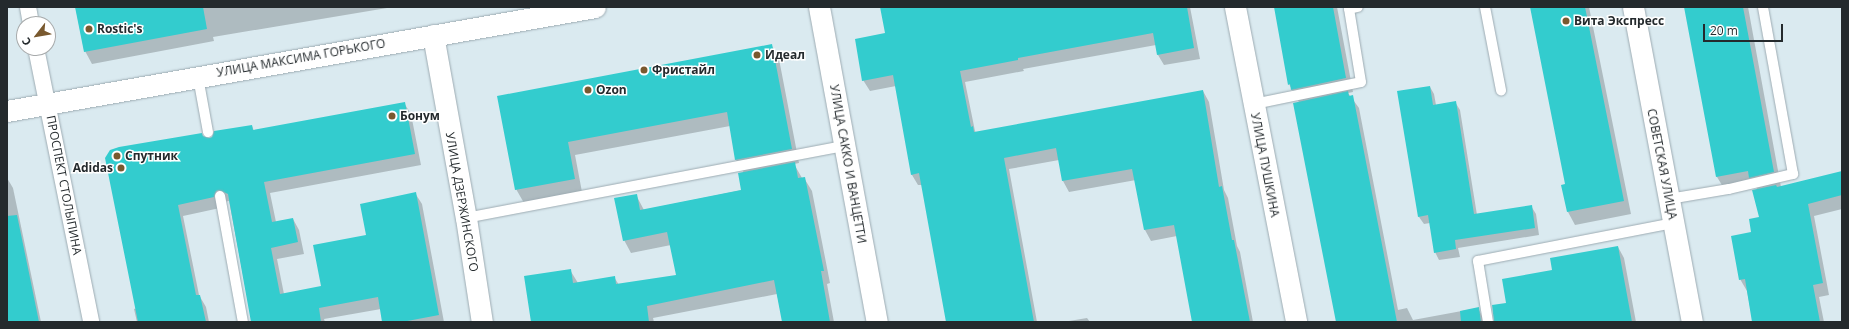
<!DOCTYPE html>
<meta charset="utf-8">
<style>
body{margin:0}
#map{position:relative;width:1849px;height:329px;overflow:hidden;background:#daeaf0;font-family:"Open Sans",sans-serif}
div>[style]{position:absolute}
.shadow>*{inset:0;background:#0003}
.building>*{inset:0;background:#33ccce}
.roads{filter:drop-shadow(0 0 1px #9dabb2) drop-shadow(0 0 1px #9dabb2)}
.service>*{height:10px;margin:-5px;padding:0 5px;transform-origin:5px;border-radius:5px;background:#fff}
.pedestrian>*{height:16px;margin:-8px;padding:0 8px;transform-origin:8px;border-radius:8px;background:#fff}
.minor>*{height:21px;margin:-10.5px;padding:0 10.5px;transform-origin:10.5px;border-radius:10.5px;background:#fff}
.dots>*{width:11px;height:11px;translate:-50% -50%;box-sizing:border-box;border:2px solid #fff;border-radius:50%}
span{translate:-50% -50%;white-space:nowrap;text-align:center;line-height:1.15;-webkit-text-stroke:3px #fff;paint-order:stroke}
.poi-label{font-size:12px;color:#242a2d;font-weight:700}
.left{translate:0 -50%;text-align:left}
.right{translate:-100% -50%;text-align:right}
.street-label{font-size:12px;color:#242a2d}
.frame{position:absolute;inset:0;border:8px solid #242a2d;pointer-events:none}
.north{position:absolute;left:16px;top:16px;width:40px;height:40px;box-sizing:border-box;background:#fff;border:1px solid #a7aaab;border-radius:50%;rotate:239deg;font-size:11px;font-weight:700;line-height:16px;text-align:center;color:#242a2d}
.north::after{content:'';display:block;margin:auto;width:14px;height:18px;background:#79592f;clip-path:polygon(50% 0,100% 100%,50% 72%,0 100%)}
.scale{position:absolute;left:1703px;top:24px;width:80px;height:18px;box-sizing:border-box;border:2px solid #242a2d;border-top:0;padding-left:5px;font-size:12px;line-height:14px;white-space:nowrap;color:#242a2d;-webkit-text-stroke:3px #fff;paint-order:stroke}
</style>
<div id="map">
<div class="shadow">
<div style="clip-path:polygon(76px 7px,393px 7px,213px 37px,214px 41px,92px 64px,85px 51px)"></div>
<div style="clip-path:polygon(893px 7px,1190px 7px,1200px 59px,1164px 65px,1158px 55px,1156px 45px,1023px 69px,1024px 71px,965px 82px,975px 131px,976px 133px,1203px 91px,1209px 102px,1224px 190px,1228px 198px,1237px 246px,1240px 252px,1253px 322px,1193px 322px,1177px 236px,1151px 241px,1145px 230px,1136px 180px,1069px 192px,1063px 181px,1059px 160px,1009px 169px,1037px 322px,947px 322px,922px 185px,918px 185px,912px 175px,896px 86px,870px 91px,863px 80px,886px 34px)"></div>
<div style="clip-path:polygon(1275px 7px,1337px 7px,1353px 92px,1348px 93px,1359px 108px,1398px 310px,1407px 308px,1413px 320px,1478px 308px,1485px 322px,1337px 322px,1299px 102px,1289px 84px)"></div>
<div style="clip-path:polygon(1531px 7px,1589px 7px,1631px 214px,1575px 225px,1568px 212px,1566px 185px)"></div>
<div style="clip-path:polygon(1685px 7px,1748px 7px,1781px 187px,1842px 172px,1842px 209px,1814px 216px,1829px 295px,1819px 297px,1824px 322px,1753px 322px,1747px 291px,1740px 279px,1752px 233px,1760px 218px,1758px 190px,1754px 185px,1725px 190px,1717px 177px)"></div>
<div style="clip-path:polygon(772px 46px,779px 59px,799px 163px,794px 164px,802px 178px,804px 178px,812px 191px,830px 283px,827px 284px,834px 322px,783px 322px,777px 294px,653px 318px,654px 322px,532px 322px,570px 270px,578px 283px,614px 277px,619px 285px,677px 276px,671px 245px,631px 253px,624px 240px,636px 195px,644px 210px,742px 190px,744px 173px,736px 160px,730px 126px,575px 155px,582px 192px,524px 203px,516px 189px,498px 97px)"></div>
<div style="clip-path:polygon(1430px 87px,1434px 94px,1436px 105px,1455px 102px,1460px 110px,1477px 215px,1531px 206px,1536px 214px,1539px 235px,1458px 248px,1460px 257px,1439px 260px,1435px 252px,1430px 223px,1424px 224px,1419px 217px)"></div>
<div style="clip-path:polygon(404px 103px,411px 114px,421px 165px,270px 193px,276px 222px,293px 219px,299px 230px,304px 254px,277px 259px,284px 294px,322px 287px,367px 236px,415px 193px,422px 204px,444px 322px,383px 322px,381px 309px,324px 319px,325px 322px,252px 322px,229px 201px,222px 202px,220px 208px,183px 216px,199px 295px,206px 307px,209px 322px,137px 322px,134px 309px,137px 308px,203px 137px,209px 139px,252px 126px,254px 131px)"></div>
<div style="clip-path:polygon(7px 178px,13px 188px,41px 322px,7px 322px)"></div>
<div style="clip-path:polygon(1618px 247px,1624px 258px,1636px 322px,1495px 322px,1507px 303px,1553px 271px)"></div>
<div style="clip-path:polygon(1087px 318px,1090px 322px,1063px 322px)"></div>
</div>
<div class="building">
<div style="clip-path:polygon(75px 7px,203px 7px,207px 29px,84px 52px)"></div>
<div style="clip-path:polygon(880px 7px,1187px 7px,1194px 48px,1157px 55px,1153px 33px,1018px 58px,1018px 60px,960px 71px,971px 127px,973px 126px,974px 132px,1203px 90px,1219px 187px,1222px 186px,1232px 240px,1234px 240px,1250px 322px,1192px 322px,1174px 225px,1144px 230px,1132px 169px,1062px 181px,1056px 148px,1004px 158px,1034px 322px,946px 322px,919px 173px,911px 175px,893px 75px,862px 81px,855px 39px,885px 33px)"></div>
<div style="clip-path:polygon(1274px 7px,1333px 7px,1346px 78px,1291px 90px,1290px 84px,1288px 85px)"></div>
<div style="clip-path:polygon(1530px 7px,1585px 7px,1624px 201px,1567px 212px,1561px 185px,1565px 184px)"></div>
<div style="clip-path:polygon(1684px 7px,1743px 7px,1774px 172px,1749px 178px,1748px 171px,1716px 177px)"></div>
<div style="clip-path:polygon(772px 44px,792px 149px,735px 160px,727px 112px,568px 142px,575px 179px,515px 190px,497px 96px)"></div>
<div style="clip-path:polygon(1430px 86px,1433px 105px,1456px 101px,1474px 214px,1532px 205px,1535px 228px,1455px 240px,1456px 249px,1434px 253px,1428px 215px,1418px 217px,1397px 91px)"></div>
<div style="clip-path:polygon(1348px 91px,1349px 96px,1353px 95px,1397px 322px,1336px 322px,1293px 103px)"></div>
<div style="clip-path:polygon(405px 102px,415px 154px,264px 182px,272px 222px,293px 218px,298px 242px,271px 248px,280px 294px,321px 286px,313px 245px,366px 235px,360px 204px,416px 192px,439px 315px,402px 322px,382px 322px,378px 297px,319px 308px,321px 322px,251px 322px,228px 194px,219px 190px,216px 191px,214px 197px,178px 205px,196px 295px,200px 295px,206px 322px,138px 322px,105px 158px,110px 150px,119px 147px,202px 133px,203px 136px,209px 138px,212px 137px,214px 131px,252px 125px,253px 130px)"></div>
<div style="clip-path:polygon(795px 162px,798px 178px,805px 177px,824px 271px,821px 271px,830px 322px,782px 322px,774px 280px,647px 306px,649px 322px,531px 322px,524px 276px,571px 269px,573px 283px,615px 276px,616px 284px,676px 275px,667px 232px,623px 241px,614px 198px,637px 194px,640px 210px,741px 190px,738px 173px)"></div>
<div style="clip-path:polygon(1842px 171px,1842px 195px,1808px 204px,1823px 283px,1813px 285px,1820px 322px,1752px 322px,1745px 279px,1739px 280px,1731px 236px,1751px 232px,1749px 219px,1759px 217px,1752px 190px,1776px 185px,1777px 187px)"></div>
<div style="clip-path:polygon(17px 215px,29px 273px,39px 322px,7px 322px,7px 216px)"></div>
<div style="clip-path:polygon(1618px 246px,1632px 322px,1494px 322px,1492px 305px,1506px 303px,1502px 279px,1552px 270px,1550px 258px)"></div>
<div style="clip-path:polygon(1479px 307px,1481px 322px,1461px 322px,1460px 311px)"></div>
</div>
<div class="roads">
<div class="service">
<div style="left:1485px;top:7px;width:85px;rotate:79.1deg"></div>
<div style="left:198px;top:77px;width:56px;rotate:79.7deg"></div>
<div style="left:1254px;top:104px;width:109px;rotate:-11.6deg"></div>
<div style="left:1361px;top:82px;width:74px;rotate:-99.3deg"></div>
<div style="left:1349px;top:9px;width:9px;rotate:-13deg"></div>
<div style="left:220px;top:196px;width:128px;rotate:79.7deg"></div>
<div style="left:1669px;top:199px;width:61px;rotate:-9.5deg"></div>
<div style="left:1729px;top:189px;width:66px;rotate:-13.2deg"></div>
<div style="left:1793px;top:174px;width:170px;rotate:-100.2deg"></div>
<div style="left:466px;top:218px;width:386px;rotate:-10.8deg"></div>
<div style="left:1488px;top:322px;width:62px;rotate:-99.3deg"></div>
<div style="left:1478px;top:261px;width:200px;rotate:-11deg"></div>
</div>
<div class="pedestrian">
<div style="left:28px;top:7px;width:17px;rotate:80deg"></div>
<div style="left:36px;top:48px;width:279px;rotate:78.6deg"></div>
</div>
<div class="minor">
<div style="left:819px;top:7px;width:320px;rotate:79.6deg"></div>
<div style="left:1235px;top:7px;width:321px;rotate:79deg"></div>
<div style="left:1633px;top:7px;width:320px;rotate:79.4deg"></div>
<div style="left:433px;top:35px;width:186px;rotate:79.8deg"></div>
<div style="left:466px;top:218px;width:105px;rotate:81.3deg"></div>
<div style="left:7px;top:111px;width:597px;rotate:-10.03deg"></div>
</div>
</div>
<div class="dots">
<div style="left:1566px;top:21px;background:#79592f"></div>
<div style="left:89px;top:29px;background:#79592f"></div>
<div style="left:757px;top:55px;background:#79592f"></div>
<div style="left:644px;top:70px;background:#79592f"></div>
<div style="left:588px;top:90px;background:#79592f"></div>
<div style="left:392px;top:116px;background:#79592f"></div>
<div style="left:117px;top:156px;background:#79592f"></div>
<div style="left:121px;top:168px;background:#79592f"></div>
</div>
<div class="poi-label">
<span class="left" style="left:1574px;top:21px">Вита Экспресс</span>
<span class="left" style="left:97px;top:29px">Rostic's</span>
<span class="left" style="left:765px;top:55px">Идеал</span>
<span class="left" style="left:652px;top:70px">Фристайл</span>
<span class="left" style="left:596px;top:90px">Ozon</span>
<span class="left" style="left:400px;top:116px">Бонум</span>
<span class="left" style="left:125px;top:156px">Спутник</span>
<span class="right" style="left:113px;top:168px">Adidas</span>
</div>
<div class="street-label">
<span style="left:301px;top:58px;rotate:-10deg">УЛИЦА МАКСИМА ГОРЬКОГО</span>
<span style="left:848px;top:164px;rotate:80deg">УЛИЦА САККО И ВАНЦЕТТИ</span>
<span style="left:1662px;top:164px;rotate:79deg">СОВЕТСКАЯ УЛИЦА</span>
<span style="left:1265px;top:165px;rotate:79deg">УЛИЦА ПУШКИНА</span>
<span style="left:64px;top:185px;rotate:79deg">ПРОСПЕКТ СТОЛЫПИНА</span>
<span style="left:462px;top:202px;rotate:80deg">УЛИЦА ДЗЕРЖИНСКОГО</span>
</div>
<div class="frame"></div>
<div class="north">С</div>
<div class="scale">20 m</div>
</div>
